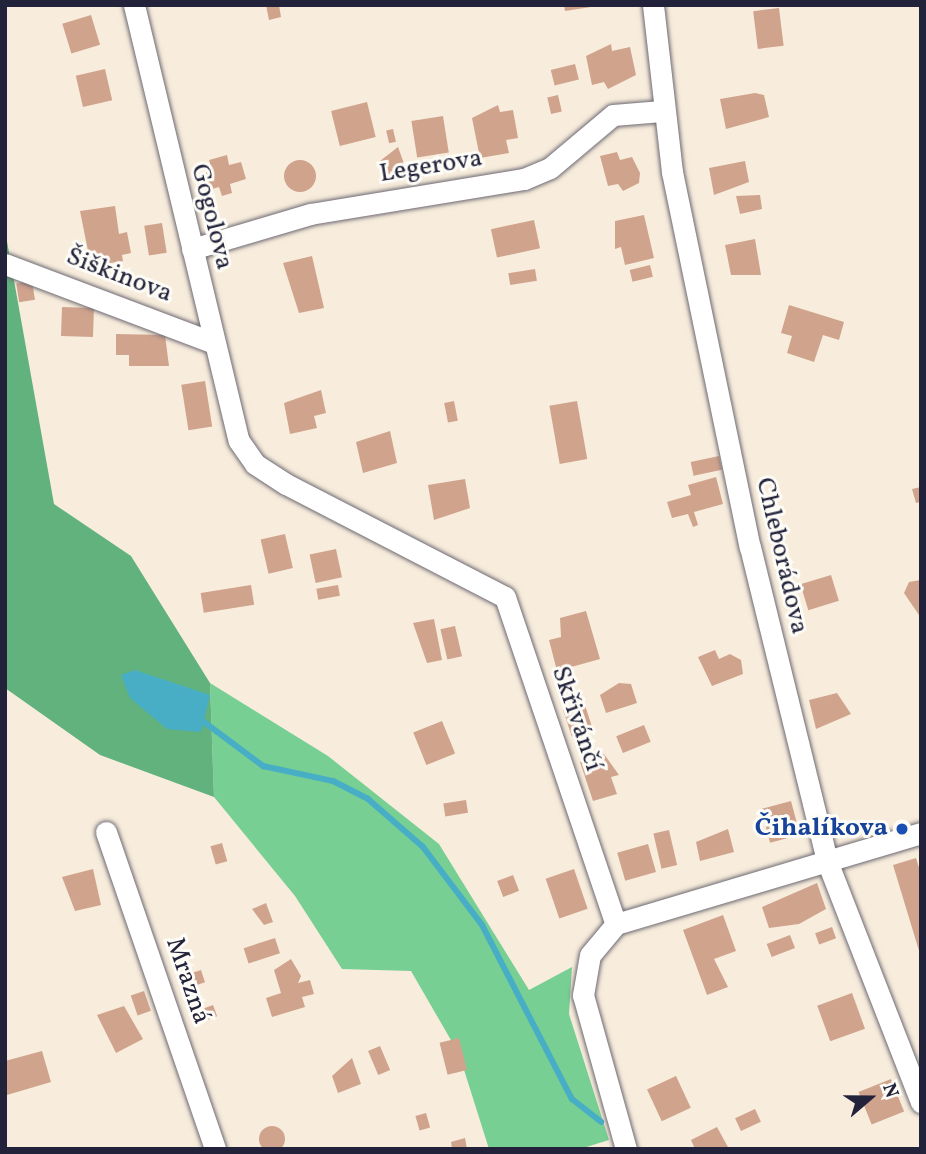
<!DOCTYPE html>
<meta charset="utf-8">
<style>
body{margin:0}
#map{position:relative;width:926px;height:1154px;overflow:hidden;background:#f8eddc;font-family:Vollkorn,serif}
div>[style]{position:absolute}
.green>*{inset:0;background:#78cf94}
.forest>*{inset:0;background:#62b27e}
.water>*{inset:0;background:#47aec6}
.stream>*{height:6px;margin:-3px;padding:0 3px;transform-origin:3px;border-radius:3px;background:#47aec6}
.building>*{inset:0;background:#d0a38d;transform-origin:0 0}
.round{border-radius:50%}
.roads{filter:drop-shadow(0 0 2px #6d6973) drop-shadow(0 0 2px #6d6973)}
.minor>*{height:21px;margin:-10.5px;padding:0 10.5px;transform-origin:10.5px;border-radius:10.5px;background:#fff}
.dots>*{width:19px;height:19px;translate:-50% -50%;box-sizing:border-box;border:4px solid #fdfcf7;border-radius:50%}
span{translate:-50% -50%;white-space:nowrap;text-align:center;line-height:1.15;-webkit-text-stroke:6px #fdfcf7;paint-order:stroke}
.street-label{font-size:26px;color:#22223b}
.transit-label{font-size:26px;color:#164399;font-weight:700}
.right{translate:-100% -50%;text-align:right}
.frame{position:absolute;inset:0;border:7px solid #22223b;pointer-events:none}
.north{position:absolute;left:835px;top:1063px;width:70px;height:70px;-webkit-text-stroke:5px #fdfcf7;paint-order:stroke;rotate:70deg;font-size:19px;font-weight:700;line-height:28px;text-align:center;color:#22223b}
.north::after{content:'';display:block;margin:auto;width:24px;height:32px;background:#22223b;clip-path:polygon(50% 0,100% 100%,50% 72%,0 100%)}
</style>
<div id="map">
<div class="green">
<div style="clip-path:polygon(210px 683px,328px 756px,439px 844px,529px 990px,572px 967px,569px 1014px,609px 1140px,580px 1149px,489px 1149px,459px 1054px,411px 971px,342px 969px,295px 896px,214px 797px)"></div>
</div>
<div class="forest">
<div style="clip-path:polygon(5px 230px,54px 504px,131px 556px,210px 683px,214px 797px,100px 755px,5px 688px)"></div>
</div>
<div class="water">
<div style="clip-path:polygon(135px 670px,210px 695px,201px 732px,167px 729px,130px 698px,121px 675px)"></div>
</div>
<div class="stream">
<div style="left:204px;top:722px;width:74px;rotate:36.7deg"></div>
<div style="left:263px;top:766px;width:72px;rotate:12.1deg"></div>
<div style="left:333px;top:781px;width:39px;rotate:27deg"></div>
<div style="left:368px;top:799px;width:73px;rotate:41.1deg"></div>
<div style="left:423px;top:847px;width:98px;rotate:52.9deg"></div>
<div style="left:482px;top:925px;width:196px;rotate:62.7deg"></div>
<div style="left:572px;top:1099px;width:37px;rotate:38deg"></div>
</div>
<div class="building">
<div style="clip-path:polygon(266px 5px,279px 5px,281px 17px,269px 20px)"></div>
<div style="clip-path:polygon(564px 5px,591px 5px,591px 7px,565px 11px)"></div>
<div style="left:779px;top:8px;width:38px;height:26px;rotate:83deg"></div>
<div style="left:91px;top:15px;width:31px;height:30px;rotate:73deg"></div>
<div style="clip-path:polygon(611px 44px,612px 51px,630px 47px,636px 75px,608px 89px,604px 82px,592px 85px,586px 56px)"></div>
<div style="left:575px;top:64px;width:16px;height:25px;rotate:76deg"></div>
<div style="left:105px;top:69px;width:32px;height:30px;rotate:77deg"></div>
<div style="clip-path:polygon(755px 93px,764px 95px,769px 117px,726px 129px,720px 99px)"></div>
<div style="left:558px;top:95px;width:17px;height:11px;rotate:77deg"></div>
<div style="left:367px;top:102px;width:36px;height:37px;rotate:76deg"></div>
<div style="clip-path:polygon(498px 105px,500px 112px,513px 110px,518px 138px,506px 140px,509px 153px,480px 158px,472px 118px)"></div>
<div style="left:443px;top:116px;width:37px;height:32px;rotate:81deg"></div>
<div style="left:393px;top:129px;width:13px;height:7px;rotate:77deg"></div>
<div style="clip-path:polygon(398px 147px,406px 169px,382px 176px,380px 161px)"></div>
<div style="clip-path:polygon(617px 152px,620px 160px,632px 157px,640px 173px,639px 183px,623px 191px,618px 184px,608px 186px,600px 156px)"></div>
<div style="clip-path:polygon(227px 155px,229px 165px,241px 162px,246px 179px,230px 184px,232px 193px,222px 196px,219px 187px,205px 191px,201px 174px,212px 170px,209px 160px)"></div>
<div class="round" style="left:284px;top:160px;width:32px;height:32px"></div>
<div style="clip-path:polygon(745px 161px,749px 182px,714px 195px,709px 168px)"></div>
<div style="clip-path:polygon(760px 195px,762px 209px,740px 214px,736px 196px)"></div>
<div style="clip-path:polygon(115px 206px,119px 234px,127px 232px,131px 253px,122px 255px,123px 261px,91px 266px,80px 211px)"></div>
<div style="clip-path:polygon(644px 215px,654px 258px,625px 265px,621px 247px,615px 249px,615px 221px)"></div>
<div style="left:534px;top:220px;width:29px;height:44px;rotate:78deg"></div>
<div style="left:162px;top:223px;width:30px;height:18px;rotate:81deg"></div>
<div style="clip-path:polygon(755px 239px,761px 275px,731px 275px,725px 245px)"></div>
<div style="clip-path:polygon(312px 256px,324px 308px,299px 313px,283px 263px)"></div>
<div style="left:650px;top:265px;width:12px;height:21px;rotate:76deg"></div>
<div style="left:535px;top:269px;width:12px;height:27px;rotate:81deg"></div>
<div style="left:32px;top:281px;width:19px;height:16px;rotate:81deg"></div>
<div style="clip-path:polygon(789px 305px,844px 322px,839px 340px,823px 335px,814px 362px,787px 353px,792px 336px,781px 333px)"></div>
<div style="left:62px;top:307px;width:32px;height:29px;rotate:2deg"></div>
<div style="clip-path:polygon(116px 334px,165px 335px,169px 366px,129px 366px,129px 355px,116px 355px)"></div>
<div style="left:205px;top:381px;width:46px;height:24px;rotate:81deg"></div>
<div style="clip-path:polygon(321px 390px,326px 413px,314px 416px,317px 428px,290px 434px,284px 403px)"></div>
<div style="left:454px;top:401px;width:20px;height:10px;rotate:79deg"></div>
<div style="left:577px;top:401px;width:59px;height:28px;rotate:80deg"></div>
<div style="clip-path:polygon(390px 431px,397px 463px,363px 473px,356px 442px)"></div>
<div style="left:719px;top:456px;width:14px;height:29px;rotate:78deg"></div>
<div style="clip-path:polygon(716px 477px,723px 504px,694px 512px,698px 525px,693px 527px,688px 514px,672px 518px,667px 502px,691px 495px,688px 485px)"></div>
<div style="clip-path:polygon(465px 479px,470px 508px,434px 520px,428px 485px)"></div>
<div style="clip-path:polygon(921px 487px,921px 502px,916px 503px,912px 489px)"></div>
<div style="left:285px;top:534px;width:35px;height:25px;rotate:77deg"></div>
<div style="left:336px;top:549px;width:29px;height:27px;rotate:78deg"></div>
<div style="left:831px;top:575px;width:27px;height:32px;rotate:73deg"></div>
<div style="clip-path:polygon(921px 580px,921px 618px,904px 593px,909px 582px)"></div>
<div style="left:251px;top:585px;width:20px;height:51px;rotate:81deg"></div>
<div style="left:338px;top:585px;width:11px;height:22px;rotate:80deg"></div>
<div style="clip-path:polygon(586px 611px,600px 659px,557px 671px,549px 640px,561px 637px,560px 618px)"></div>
<div style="clip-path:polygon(434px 619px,442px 660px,427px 663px,413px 623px)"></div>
<div style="left:455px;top:626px;width:31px;height:15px;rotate:77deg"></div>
<div style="clip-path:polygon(715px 650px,719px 659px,730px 654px,741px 660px,743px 674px,712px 686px,698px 657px)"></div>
<div style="clip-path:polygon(619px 683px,631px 684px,637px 703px,606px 713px,600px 695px)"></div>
<div style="clip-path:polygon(837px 693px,851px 714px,816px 729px,809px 700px)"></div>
<div style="clip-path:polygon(582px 696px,593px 730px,572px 737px,563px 710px)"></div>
<div style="left:442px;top:721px;width:35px;height:31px;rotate:68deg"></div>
<div style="left:644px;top:725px;width:18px;height:30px;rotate:68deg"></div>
<div style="clip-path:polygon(604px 754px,619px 775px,611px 777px,617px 794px,593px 801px,580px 762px)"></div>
<div style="left:466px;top:800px;width:13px;height:23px;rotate:81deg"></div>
<div style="left:791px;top:801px;width:35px;height:31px;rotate:75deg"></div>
<div style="clip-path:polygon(728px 829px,734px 852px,700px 861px,696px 842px)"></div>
<div style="left:669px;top:830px;width:36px;height:16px;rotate:77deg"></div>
<div style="left:222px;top:843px;width:19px;height:12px;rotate:74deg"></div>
<div style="left:648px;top:844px;width:29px;height:32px;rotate:74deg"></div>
<div style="clip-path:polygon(916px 858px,921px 874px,920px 954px,893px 865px)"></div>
<div style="clip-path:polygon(93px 869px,101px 905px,75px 911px,62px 877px)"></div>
<div style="left:574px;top:869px;width:42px;height:30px;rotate:71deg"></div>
<div style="left:513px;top:875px;width:17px;height:17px;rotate:69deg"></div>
<div style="clip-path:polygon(817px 883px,826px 909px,799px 924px,769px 928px,762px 907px)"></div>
<div style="clip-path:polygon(266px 903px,273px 922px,264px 925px,252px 909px)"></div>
<div style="clip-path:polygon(723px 915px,736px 951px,714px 959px,728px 987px,707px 995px,683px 930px)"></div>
<div style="left:832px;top:927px;width:12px;height:18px;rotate:70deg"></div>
<div style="left:790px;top:935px;width:14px;height:25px;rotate:69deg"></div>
<div style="left:275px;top:938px;width:16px;height:33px;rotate:72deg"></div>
<div style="clip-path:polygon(291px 959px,301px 976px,298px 983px,310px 980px,314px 994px,302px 997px,305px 1007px,272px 1017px,266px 998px,281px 993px,274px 970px)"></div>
<div style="left:201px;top:970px;width:13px;height:18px;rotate:72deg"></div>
<div style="left:144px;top:991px;width:21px;height:14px;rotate:71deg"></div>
<div style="left:852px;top:993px;width:38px;height:37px;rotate:70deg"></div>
<div style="left:213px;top:1005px;width:12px;height:18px;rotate:70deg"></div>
<div style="clip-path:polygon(124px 1006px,143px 1039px,116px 1053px,97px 1015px)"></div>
<div style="left:459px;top:1038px;width:33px;height:20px;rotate:76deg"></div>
<div style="left:380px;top:1046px;width:26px;height:13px;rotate:67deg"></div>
<div style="clip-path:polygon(42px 1051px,51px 1082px,7px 1095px,5px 1061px)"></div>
<div style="clip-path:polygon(352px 1058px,361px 1084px,338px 1093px,332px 1076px)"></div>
<div style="left:676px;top:1076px;width:35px;height:32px;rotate:65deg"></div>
<div style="left:891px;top:1079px;width:35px;height:35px;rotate:68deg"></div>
<div style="left:755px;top:1109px;width:14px;height:22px;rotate:65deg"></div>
<div style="left:426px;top:1113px;width:15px;height:11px;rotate:74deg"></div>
<div class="round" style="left:259px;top:1126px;width:26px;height:26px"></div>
<div style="clip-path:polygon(717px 1127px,729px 1149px,695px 1149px,691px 1140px)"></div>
<div style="clip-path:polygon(465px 1138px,467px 1149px,452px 1149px,451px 1142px)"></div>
</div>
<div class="roads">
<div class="minor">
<div style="left:134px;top:5px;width:448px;rotate:76.5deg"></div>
<div style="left:239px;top:441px;width:28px;rotate:55deg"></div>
<div style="left:255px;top:464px;width:37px;rotate:33deg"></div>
<div style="left:286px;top:484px;width:246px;rotate:27.3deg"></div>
<div style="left:505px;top:597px;width:345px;rotate:71.3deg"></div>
<div style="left:616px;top:924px;width:40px;rotate:130deg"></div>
<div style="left:590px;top:955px;width:41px;rotate:99.9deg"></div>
<div style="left:583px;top:995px;width:160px;rotate:74.4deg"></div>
<div style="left:653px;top:5px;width:168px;rotate:83.5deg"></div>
<div style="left:672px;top:172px;width:383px;rotate:78.3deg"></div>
<div style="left:750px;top:547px;width:323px;rotate:76.2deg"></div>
<div style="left:827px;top:861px;width:259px;rotate:68.7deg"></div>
<div style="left:192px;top:249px;width:123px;rotate:-16.5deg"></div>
<div style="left:310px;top:214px;width:217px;rotate:-9.3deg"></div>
<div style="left:524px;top:179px;width:28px;rotate:-23deg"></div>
<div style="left:550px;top:168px;width:82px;rotate:-40.1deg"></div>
<div style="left:613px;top:115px;width:49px;rotate:-4.7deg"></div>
<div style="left:5px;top:264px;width:220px;rotate:20.7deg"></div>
<div style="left:106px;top:832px;width:335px;rotate:71deg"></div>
<div style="left:616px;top:924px;width:318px;rotate:-16.6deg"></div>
</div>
</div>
<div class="dots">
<div style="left:902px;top:829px;background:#1a4fb4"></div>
</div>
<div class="street-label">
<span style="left:431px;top:167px;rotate:-9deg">Legerova</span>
<span style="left:211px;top:217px;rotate:76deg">Gogolova</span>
<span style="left:119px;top:276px;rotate:21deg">Šiškinova</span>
<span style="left:781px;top:556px;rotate:77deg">Chleborádova</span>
<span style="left:576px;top:719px;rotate:71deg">Skřivánčí</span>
<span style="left:187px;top:981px;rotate:71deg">Mrazná</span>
</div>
<div class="transit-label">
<span class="right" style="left:888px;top:829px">Čihalíkova</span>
</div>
<div class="frame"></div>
<div class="north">N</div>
</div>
